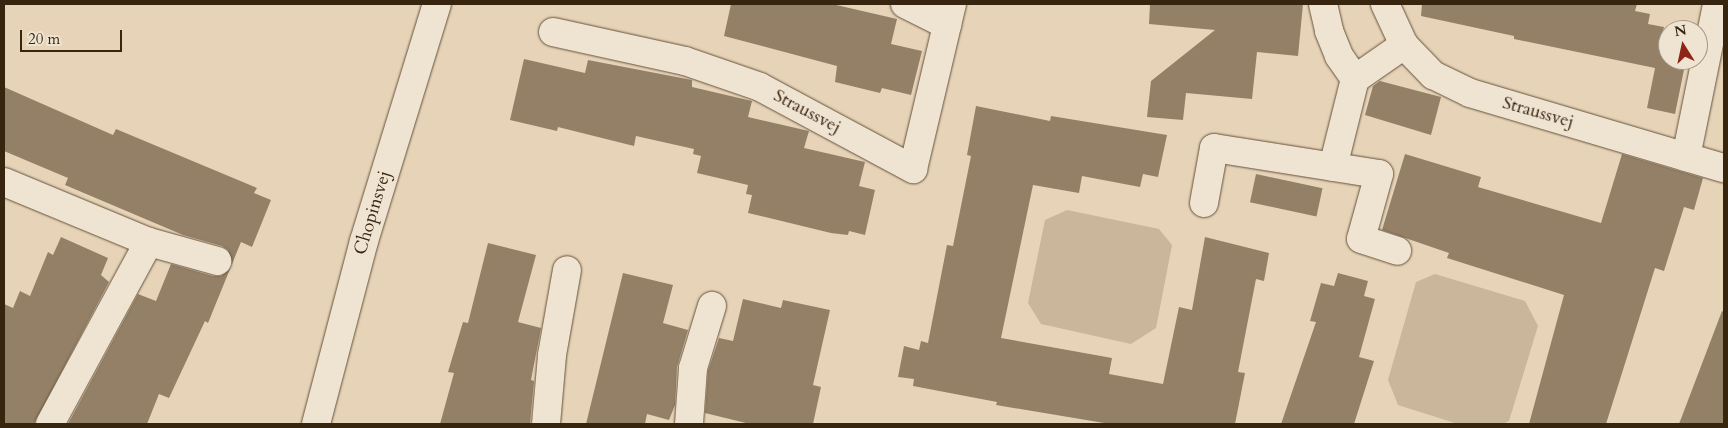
<!DOCTYPE html>
<style>
body{margin:0}
#map{position:relative;width:1728px;height:428px;overflow:hidden;background:#e7d4b8;font-family:Cardo,serif}
div>[style]{position:absolute}
.green>*{inset:0;background:#c9b69b}
.building>*{inset:0;background:#938067;transform-origin:0 0}
.roads{filter:drop-shadow(0 0 1px #64513a) drop-shadow(0 0 1px #64513a)}
.minor>*{height:28px;margin:-14px;padding:0 14px;transform-origin:14px;border-radius:14px;background:#efe3d1}
span{translate:-50% -50%;white-space:nowrap;text-align:center;line-height:1.15;-webkit-text-stroke:5px #efe3d1;paint-order:stroke}
.street-label{font-size:18px;color:#382510}
.frame{position:absolute;inset:0;border:5px solid #382510;pointer-events:none}
.north{position:absolute;left:1658px;top:20px;width:50px;height:50px;box-sizing:border-box;background:#efe3d1;border:1px solid #a69784;border-radius:50%;rotate:350deg;font-size:14px;font-weight:700;line-height:20px;text-align:center;color:#382510}
.north::after{content:'';display:block;margin:auto;width:18px;height:22px;background:#8f2418;clip-path:polygon(50% 0,100% 100%,50% 72%,0 100%)}
.scale{position:absolute;left:20px;top:30px;width:102px;height:22px;box-sizing:border-box;border:2px solid #382510;border-top:0;padding-left:6px;font-size:15px;line-height:18px;white-space:nowrap;color:#382510;-webkit-text-stroke:4px #efe3d1;paint-order:stroke}
</style>
<div id="map">
<div class="green">
<div style="clip-path:polygon(1067px 210px,1159px 229px,1172px 245px,1156px 328px,1131px 344px,1041px 324px,1028px 303px,1045px 220px)"></div>
<div style="clip-path:polygon(1435px 274px,1525px 301px,1538px 326px,1509px 421px,1503px 424px,1458px 424px,1398px 405px,1388px 380px,1416px 282px)"></div>
</div>
<div class="building">
<div style="clip-path:polygon(731px 4px,832px 4px,897px 19px,891px 44px,922px 51px,911px 95px,882px 88px,880px 93px,835px 82px,837px 66px,724px 36px)"></div>
<div style="clip-path:polygon(1150px 4px,1303px 4px,1298px 56px,1257px 52px,1252px 99px,1186px 93px,1183px 120px,1147px 117px,1151px 81px,1215px 30px,1149px 24px)"></div>
<div style="clip-path:polygon(1422px 4px,1637px 4px,1635px 11px,1650px 14px,1648px 24px,1664px 27px,1661px 41px,1668px 43px,1668px 60px,1686px 60px,1675px 114px,1647px 108px,1655px 68px,1514px 39px,1514px 36px,1421px 16px)"></div>
<div style="clip-path:polygon(524px 59px,585px 73px,588px 60px,692px 80px,692px 87px,752px 101px,748px 117px,809px 131px,804px 148px,865px 162px,859px 186px,875px 190px,865px 235px,849px 231px,848px 235px,831px 233px,748px 213px,752px 195px,746px 194px,748px 185px,697px 173px,701px 156px,693px 154px,694px 149px,636px 136px,634px 146px,558px 127px,557px 131px,510px 120px)"></div>
<div style="clip-path:polygon(1380px 81px,1441px 97px,1431px 135px,1365px 115px,1373px 86px)"></div>
<div style="clip-path:polygon(4px 87px,113px 135px,116px 129px,257px 188px,254px 193px,271px 200px,252px 247px,241px 242px,232px 264px,228px 250px,222px 246px,183px 235px,65px 185px,68px 178px,4px 151px)"></div>
<div style="clip-path:polygon(976px 106px,1050px 121px,1051px 116px,1167px 135px,1158px 177px,1143px 174px,1140px 187px,1082px 176px,1079px 193px,1033px 185px,1001px 338px,1112px 358px,1109px 374px,1163px 384px,1179px 307px,1192px 310px,1205px 237px,1269px 253px,1264px 281px,1256px 279px,1238px 372px,1245px 373px,1235px 424px,1110px 424px,996px 405px,997px 402px,913px 386px,914px 379px,898px 377px,904px 346px,919px 350px,921px 341px,928px 343px,947px 245px,953px 246px,971px 156px,967px 155px)"></div>
<div style="clip-path:polygon(1405px 154px,1481px 177px,1478px 187px,1601px 223px,1622px 154px,1703px 178px,1694px 210px,1684px 207px,1664px 271px,1655px 268px,1606px 424px,1529px 424px,1564px 295px,1447px 258px,1449px 253px,1382px 230px)"></div>
<div style="left:1256px;top:174px;width:68px;height:29px;rotate:12deg"></div>
<div style="clip-path:polygon(61px 237px,108px 258px,101px 275px,109px 282px,34px 424px,4px 424px,4px 304px,13px 308px,20px 291px,30px 296px,48px 252px,53px 255px)"></div>
<div style="clip-path:polygon(488px 243px,536px 255px,518px 322px,541px 328px,531px 380px,534px 381px,530px 424px,440px 424px,454px 373px,448px 372px,463px 322px,468px 323px)"></div>
<div style="clip-path:polygon(171px 264px,213px 276px,221px 276px,230px 269px,208px 323px,205px 321px,169px 398px,159px 394px,147px 424px,68px 424px,138px 294px,156px 301px)"></div>
<div style="clip-path:polygon(623px 273px,673px 285px,663px 323px,688px 330px,677px 367px,675px 405px,669px 420px,647px 414px,645px 424px,586px 424px)"></div>
<div style="clip-path:polygon(1338px 273px,1368px 281px,1364px 296px,1375px 299px,1359px 357px,1374px 361px,1354px 424px,1281px 424px,1316px 322px,1310px 321px,1321px 283px,1334px 286px)"></div>
<div style="clip-path:polygon(743px 299px,781px 308px,783px 300px,830px 310px,813px 385px,821px 387px,813px 424px,750px 424px,705px 413px,708px 371px,719px 338px,733px 341px)"></div>
<div style="clip-path:polygon(1722px 311px,1724px 312px,1724px 424px,1679px 424px)"></div>
</div>
<div class="roads">
<div class="minor">
<div style="left:905px;top:4px;width:47px;rotate:26.6deg"></div>
<div style="left:1323px;top:4px;width:28px;rotate:77deg"></div>
<div style="left:1329px;top:31px;width:27px;rotate:68deg"></div>
<div style="left:1339px;top:56px;width:28px;rotate:55deg"></div>
<div style="left:1385px;top:4px;width:45px;rotate:65.1deg"></div>
<div style="left:1404px;top:45px;width:42px;rotate:46deg"></div>
<div style="left:1433px;top:75px;width:41px;rotate:25.9deg"></div>
<div style="left:1470px;top:93px;width:265px;rotate:16.5deg"></div>
<div style="left:553px;top:32px;width:135px;rotate:12.4deg"></div>
<div style="left:685px;top:61px;width:79px;rotate:19.1deg"></div>
<div style="left:760px;top:87px;width:174px;rotate:28.2deg"></div>
<div style="left:913px;top:169px;width:170px;rotate:-76.7deg"></div>
<div style="left:1686px;top:157px;width:156px;rotate:-78.5deg"></div>
<div style="left:1333px;top:167px;width:91px;rotate:-76deg"></div>
<div style="left:1355px;top:79px;width:60px;rotate:-34.8deg"></div>
<div style="left:4px;top:182px;width:157px;rotate:22.5deg"></div>
<div style="left:149px;top:242px;width:71px;rotate:15.6deg"></div>
<div style="left:1204px;top:203px;width:56px;rotate:-79.7deg"></div>
<div style="left:1214px;top:148px;width:167px;rotate:9deg"></div>
<div style="left:1379px;top:174px;width:67px;rotate:105.5deg"></div>
<div style="left:1361px;top:239px;width:38px;rotate:18deg"></div>
<div style="left:50px;top:424px;width:207px;rotate:-61.5deg"></div>
<div style="left:316px;top:424px;width:189px;rotate:-75.3deg"></div>
<div style="left:364px;top:241px;width:248px;rotate:-72.9deg"></div>
<div style="left:546px;top:424px;width:69px;rotate:-85deg"></div>
<div style="left:552px;top:355px;width:86px;rotate:-80deg"></div>
<div style="left:689px;top:424px;width:56px;rotate:-85.9deg"></div>
<div style="left:693px;top:368px;width:65px;rotate:-73deg"></div>
</div>
</div>
<div class="street-label">
<span style="left:807px;top:112px;rotate:28deg">Straussvej</span>
<span style="left:1538px;top:113px;rotate:16deg">Straussvej</span>
<span style="left:373px;top:213px;rotate:-73deg">Chopinsvej</span>
</div>
<div class="frame"></div>
<div class="north">N</div>
<div class="scale">20 m</div>
</div>
